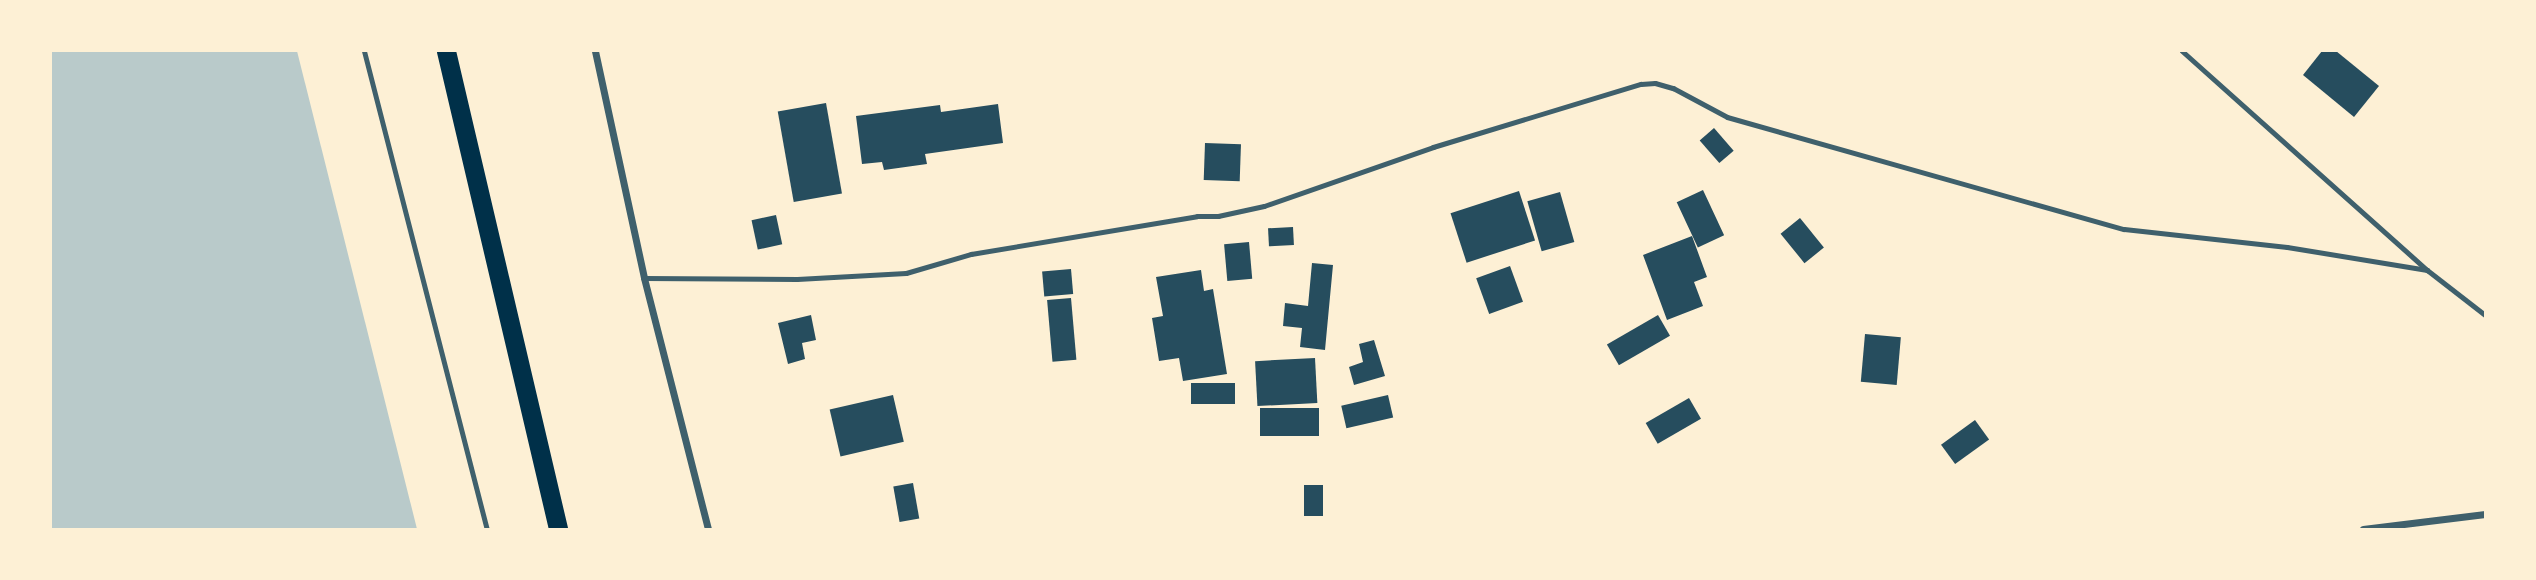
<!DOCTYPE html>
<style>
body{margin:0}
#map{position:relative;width:2536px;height:580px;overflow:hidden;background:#fdf0d5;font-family:"Golos Text",sans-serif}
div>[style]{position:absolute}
.green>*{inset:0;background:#b9caca}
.building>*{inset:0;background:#264d5e;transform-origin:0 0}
.service>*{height:5px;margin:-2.5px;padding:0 2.5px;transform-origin:2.5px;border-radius:2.5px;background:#3f606c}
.minor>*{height:7px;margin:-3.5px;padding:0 3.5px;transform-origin:3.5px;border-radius:3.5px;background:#3f606c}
.trunk>*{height:19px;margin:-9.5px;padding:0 9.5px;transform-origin:9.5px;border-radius:9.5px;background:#003049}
span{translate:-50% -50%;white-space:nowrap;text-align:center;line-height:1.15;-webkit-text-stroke:7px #fdf0d5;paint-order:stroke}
.frame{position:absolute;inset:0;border:52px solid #fdf0d5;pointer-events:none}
</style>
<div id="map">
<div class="green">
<div style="clip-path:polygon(51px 51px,297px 51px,417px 529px,51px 529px)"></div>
</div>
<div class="building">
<div style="clip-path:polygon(2322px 51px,2336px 51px,2379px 86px,2354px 117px,2303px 75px)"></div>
<div style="left:826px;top:103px;width:92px;height:49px;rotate:80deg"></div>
<div style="clip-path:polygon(998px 104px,1003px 143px,925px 154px,927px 164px,884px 170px,882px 162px,862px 164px,856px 116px,940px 105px,941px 112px)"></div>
<div style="left:1714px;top:128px;width:30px;height:19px;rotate:49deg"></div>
<div style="left:1205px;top:143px;width:36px;height:37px;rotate:2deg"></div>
<div style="left:1703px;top:190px;width:50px;height:29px;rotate:65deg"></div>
<div style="left:1519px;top:191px;width:52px;height:72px;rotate:72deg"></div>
<div style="left:1560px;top:192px;width:52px;height:34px;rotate:74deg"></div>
<div style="left:776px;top:215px;width:30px;height:25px;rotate:78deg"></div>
<div style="left:1800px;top:218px;width:38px;height:25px;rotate:51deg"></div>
<div style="left:1293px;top:227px;width:18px;height:25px;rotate:87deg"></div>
<div style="clip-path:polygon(1692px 236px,1707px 277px,1694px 282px,1703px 306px,1667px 320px,1643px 255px)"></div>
<div style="left:1249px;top:242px;width:37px;height:25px;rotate:85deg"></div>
<div style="clip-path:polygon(1312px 263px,1333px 265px,1325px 350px,1300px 347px,1302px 328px,1283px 326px,1285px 303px,1308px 306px)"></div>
<div style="left:1510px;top:266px;width:38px;height:36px;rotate:70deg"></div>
<div style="left:1071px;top:269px;width:25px;height:29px;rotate:85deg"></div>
<div style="clip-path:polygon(1201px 270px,1204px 291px,1213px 289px,1227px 374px,1183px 381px,1179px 358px,1159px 361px,1152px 318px,1163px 316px,1156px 277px)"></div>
<div style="left:1071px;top:298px;width:62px;height:24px;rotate:85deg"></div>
<div style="clip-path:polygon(811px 315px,816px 340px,802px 343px,805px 359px,788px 364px,778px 323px)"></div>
<div style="left:1658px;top:315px;width:24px;height:59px;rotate:60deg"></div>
<div style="left:1865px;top:334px;width:36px;height:48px;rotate:5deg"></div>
<div style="clip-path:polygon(1374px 340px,1385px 376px,1354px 385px,1349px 367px,1363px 362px,1359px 344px)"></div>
<div style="left:1315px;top:358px;width:45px;height:60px;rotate:87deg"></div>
<div style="left:1191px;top:383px;width:44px;height:21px"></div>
<div style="left:893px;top:395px;width:48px;height:65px;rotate:77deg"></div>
<div style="left:1388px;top:395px;width:23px;height:48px;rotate:77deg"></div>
<div style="left:1689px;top:398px;width:24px;height:50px;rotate:60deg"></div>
<div style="left:1319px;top:408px;width:28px;height:59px;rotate:90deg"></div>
<div style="left:1975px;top:420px;width:24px;height:42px;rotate:54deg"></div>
<div style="left:913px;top:483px;width:36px;height:20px;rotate:80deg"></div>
<div style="left:1304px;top:485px;width:19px;height:31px"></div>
</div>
<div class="service">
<div style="left:364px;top:51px;width:494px;rotate:75.6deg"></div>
<div style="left:2182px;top:51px;width:329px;rotate:41.8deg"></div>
<div style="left:2427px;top:270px;width:73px;rotate:37.8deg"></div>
<div style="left:644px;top:278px;width:153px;rotate:0.4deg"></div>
<div style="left:797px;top:279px;width:109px;rotate:-3.2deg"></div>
<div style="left:906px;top:273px;width:68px;rotate:-16.3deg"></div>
<div style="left:971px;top:254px;width:229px;rotate:-9.5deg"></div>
<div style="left:1197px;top:216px;width:21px"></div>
<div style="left:1218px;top:216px;width:47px;rotate:-12.3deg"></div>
<div style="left:1264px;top:206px;width:179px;rotate:-19.2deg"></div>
<div style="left:1433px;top:147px;width:217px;rotate:-16.9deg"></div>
<div style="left:1641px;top:84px;width:14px;rotate:-4deg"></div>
<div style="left:1655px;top:83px;width:19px;rotate:16deg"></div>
<div style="left:1673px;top:88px;width:61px;rotate:28.2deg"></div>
<div style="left:1727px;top:117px;width:412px;rotate:15.8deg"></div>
<div style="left:2124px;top:229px;width:164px;rotate:6.3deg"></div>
<div style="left:2287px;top:247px;width:142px;rotate:9.3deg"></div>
</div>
<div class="minor">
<div style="left:595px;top:51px;width:232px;rotate:77.8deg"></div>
<div style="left:644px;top:278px;width:259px;rotate:75.7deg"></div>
<div style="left:2363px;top:529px;width:123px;rotate:-7deg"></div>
</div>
<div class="trunk">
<div style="left:446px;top:51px;width:491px;rotate:76.8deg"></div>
</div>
<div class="frame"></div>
</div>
